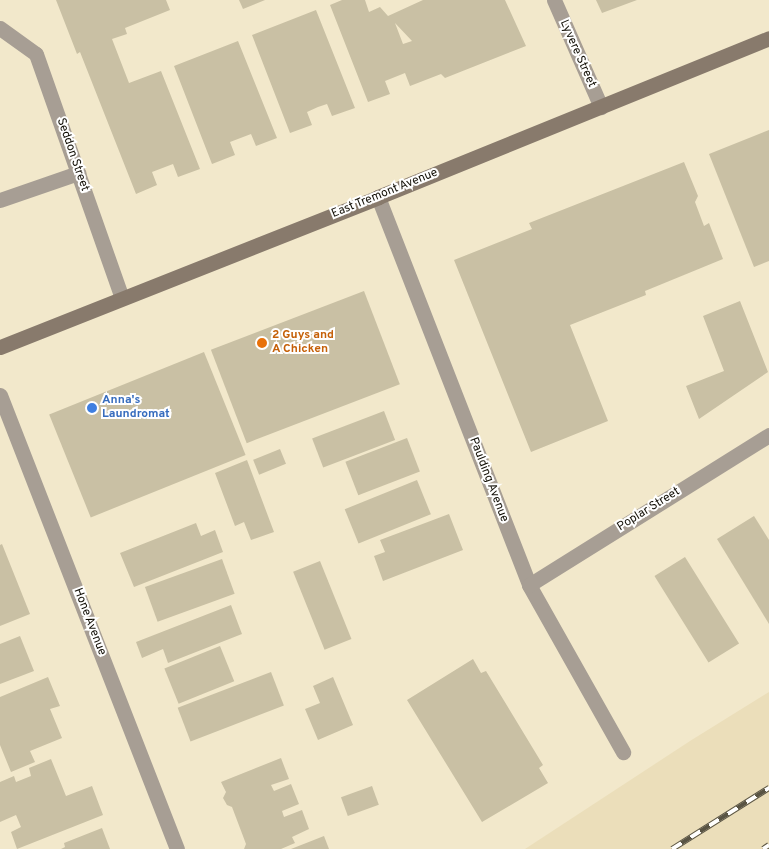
<!DOCTYPE html>
<style>
body{margin:0}
#map{position:relative;width:769px;height:849px;overflow:hidden;background:#f2e8cb;font-family:Overpass,sans-serif}
div>[style]{position:absolute}
.built>*{inset:0;background:#ebdeba}
.building>*{inset:0;background:#c9c0a4;transform-origin:0 0}
.service>*{height:15px;margin:-7.5px;padding:0 7.5px;transform-origin:7.5px;border-radius:7.5px;background:#a79e94}
.minor>*{height:15px;margin:-7.5px;padding:0 7.5px;transform-origin:7.5px;border-radius:7.5px;background:#a79e94}
.secondary>*{height:15px;margin:-7.5px;padding:0 7.5px;transform-origin:7.5px;border-radius:7.5px;background:#887a6c}
.rail>*{height:5.5px;margin-top:-2.75px;transform-origin:0;background:repeating-linear-gradient(90deg,#fff 0 11px,#595444 0 22px);box-sizing:border-box;border-block:1px solid #595444}
.dots>*{width:14px;height:14px;translate:-50% -50%;box-sizing:border-box;border:2px solid #fff;border-radius:50%}
span{translate:-50% -50%;white-space:nowrap;text-align:center;line-height:1.15;-webkit-text-stroke:4px #fff;paint-order:stroke}
.street-label{font-size:12px;color:#110e05}
.food-label{font-size:12px;color:#c56008;font-weight:700}
.left{translate:0 -50%;text-align:left}
.shop-label{font-size:12px;color:#366cbe;font-weight:700}
</style>
<div id="map">
<div class="built">
<div style="clip-path:polygon(769px 692px,769px 849px,525px 849px,690px 741px)"></div>
</div>
<div class="building">
<div style="clip-path:polygon(56px 0,166px 0,170px 10px,125px 28px,127px 34px,112px 39px,129px 83px,161px 71px,200px 169px,178px 177px,173px 164px,152px 172px,157px 185px,136px 194px,80px 52px,77px 54px)"></div>
<div style="clip-path:polygon(239px 0,265px 0,243px 9px)"></div>
<div style="clip-path:polygon(evenodd,342px 0,365px 0,369px 12px,380px 7px,388px 16px,423px 0,505px 0,526px 46px,445px 78px,441px 74px,410px 86px,405px 73px,385px 81px,390px 94px,368px 102px,330px 5px,342px 0,395px 23px,412px 41px,403px 44px,395px 23px)"></div>
<div style="clip-path:polygon(596px 0,637px 0,602px 13px)"></div>
<div style="clip-path:polygon(316px 10px,355px 108px,332px 116px,327px 104px,318px 107px,307px 112px,312px 125px,290px 133px,252px 35px)"></div>
<div style="clip-path:polygon(238px 41px,277px 138px,256px 146px,251px 134px,230px 142px,235px 155px,212px 164px,174px 66px)"></div>
<div style="clip-path:polygon(769px 130px,769px 261px,754px 267px,709px 154px)"></div>
<div style="clip-path:polygon(684px 162px,698px 196px,695px 202px,704px 226px,709px 223px,723px 259px,645px 291px,646px 295px,570px 325px,608px 421px,531px 452px,454px 260px,532px 229px,529px 223px)"></div>
<div style="left:364px;top:291px;width:100px;height:164px;rotate:69deg"></div>
<div style="clip-path:polygon(740px 301px,768px 372px,699px 419px,686px 386px,724px 371px,703px 316px)"></div>
<div style="left:204px;top:352px;width:111px;height:167px;rotate:68deg"></div>
<div style="left:384px;top:411px;width:31px;height:77px;rotate:69deg"></div>
<div style="left:407px;top:438px;width:36px;height:66px;rotate:69deg"></div>
<div style="left:280px;top:449px;width:16px;height:29px;rotate:68deg"></div>
<div style="clip-path:polygon(247px 460px,274px 532px,251px 540px,244px 522px,235px 526px,215px 473px)"></div>
<div style="left:417px;top:480px;width:37px;height:78px;rotate:68deg"></div>
<div style="clip-path:polygon(449px 514px,463px 550px,383px 581px,374px 556px,385px 552px,380px 540px)"></div>
<div style="clip-path:polygon(754px 516px,769px 540px,769px 624px,717px 539px)"></div>
<div style="clip-path:polygon(196px 523px,201px 536px,215px 530px,223px 552px,134px 587px,120px 553px)"></div>
<div style="clip-path:polygon(2px 544px,30px 614px,0 626px,0 545px)"></div>
<div style="left:685px;top:557px;width:102px;height:36px;rotate:58deg"></div>
<div style="left:222px;top:559px;width:37px;height:82px;rotate:70deg"></div>
<div style="left:320px;top:561px;width:84px;height:29px;rotate:68deg"></div>
<div style="clip-path:polygon(231px 605px,242px 634px,168px 663px,163px 649px,142px 658px,136px 642px)"></div>
<div style="clip-path:polygon(20px 636px,34px 671px,0 684px,0 644px)"></div>
<div style="left:220px;top:646px;width:38px;height:60px;rotate:68deg"></div>
<div style="clip-path:polygon(473px 659px,481px 673px,486px 671px,543px 765px,539px 768px,548px 783px,482px 822px,407px 700px)"></div>
<div style="left:271px;top:672px;width:36px;height:100px;rotate:69deg"></div>
<div style="clip-path:polygon(48px 677px,60px 706px,50px 709px,62px 738px,30px 751px,35px 762px,11px 772px,0 745px,0 697px)"></div>
<div style="clip-path:polygon(333px 677px,353px 725px,318px 740px,305px 709px,320px 703px,313px 686px)"></div>
<div style="clip-path:polygon(281px 758px,289px 779px,271px 785px,274px 791px,291px 784px,299px 804px,282px 811px,284px 817px,302px 810px,309px 829px,292px 837px,295px 843px,281px 849px,244px 849px,246px 844px,232px 807px,227px 805px,223px 798px,226px 792px,221px 782px)"></div>
<div style="clip-path:polygon(51px 759px,66px 796px,92px 786px,103px 815px,17px 849px,11px 832px,21px 827px,16px 815px,0 822px,0 782px,14px 776px,16px 782px,31px 776px,29px 768px)"></div>
<div style="left:372px;top:786px;width:20px;height:33px;rotate:70deg"></div>
<div style="clip-path:polygon(102px 828px,110px 849px,61px 849px,65px 847px,64px 843px)"></div>
<div style="clip-path:polygon(324px 836px,329px 849px,291px 849px)"></div>
</div>
<div class="service">
<div style="left:0;top:200px;width:83px;rotate:-19.1deg"></div>
</div>
<div class="minor">
<div style="left:554px;top:0;width:117px;rotate:66.3deg"></div>
<div style="left:0;top:28px;width:44px;rotate:35.8deg"></div>
<div style="left:36px;top:54px;width:259px;rotate:70.6deg"></div>
<div style="left:378px;top:197px;width:416px;rotate:68.7deg"></div>
<div style="left:529px;top:585px;width:192px;rotate:60.6deg"></div>
<div style="left:0;top:395px;width:487px;rotate:68.7deg"></div>
<div style="left:529px;top:585px;width:283px;rotate:-32deg"></div>
</div>
<div class="secondary">
<div style="left:0;top:347px;width:407px;rotate:-21.6deg"></div>
<div style="left:378px;top:197px;width:422px;rotate:-22.1deg"></div>
</div>
<div class="rail">
<div style="left:672px;top:849px;width:115px;rotate:-32.2deg"></div>
<div style="left:763px;top:849px;width:7px;rotate:-34deg"></div>
</div>
<div class="dots">
<div style="left:262px;top:343px;background:#e8710a"></div>
<div style="left:92px;top:408px;background:#3f7fe0"></div>
</div>
<div class="street-label">
<span style="left:577px;top:54px;rotate:66deg">Lyvere Street</span>
<span style="left:72px;top:155px;rotate:71deg">Seddon Street</span>
<span style="left:385px;top:194px;rotate:-22deg">East Tremont Avenue</span>
<span style="left:488px;top:480px;rotate:69deg">Paulding Avenue</span>
<span style="left:649px;top:510px;rotate:-32deg">Poplar Street</span>
<span style="left:89px;top:622px;rotate:69deg">Hone Avenue</span>
</div>
<div class="food-label">
<span class="left" style="left:272px;top:343px">2 Guys and<br>A Chicken</span>
</div>
<div class="shop-label">
<span class="left" style="left:102px;top:408px">Anna's<br>Laundromat</span>
</div>
</div>
